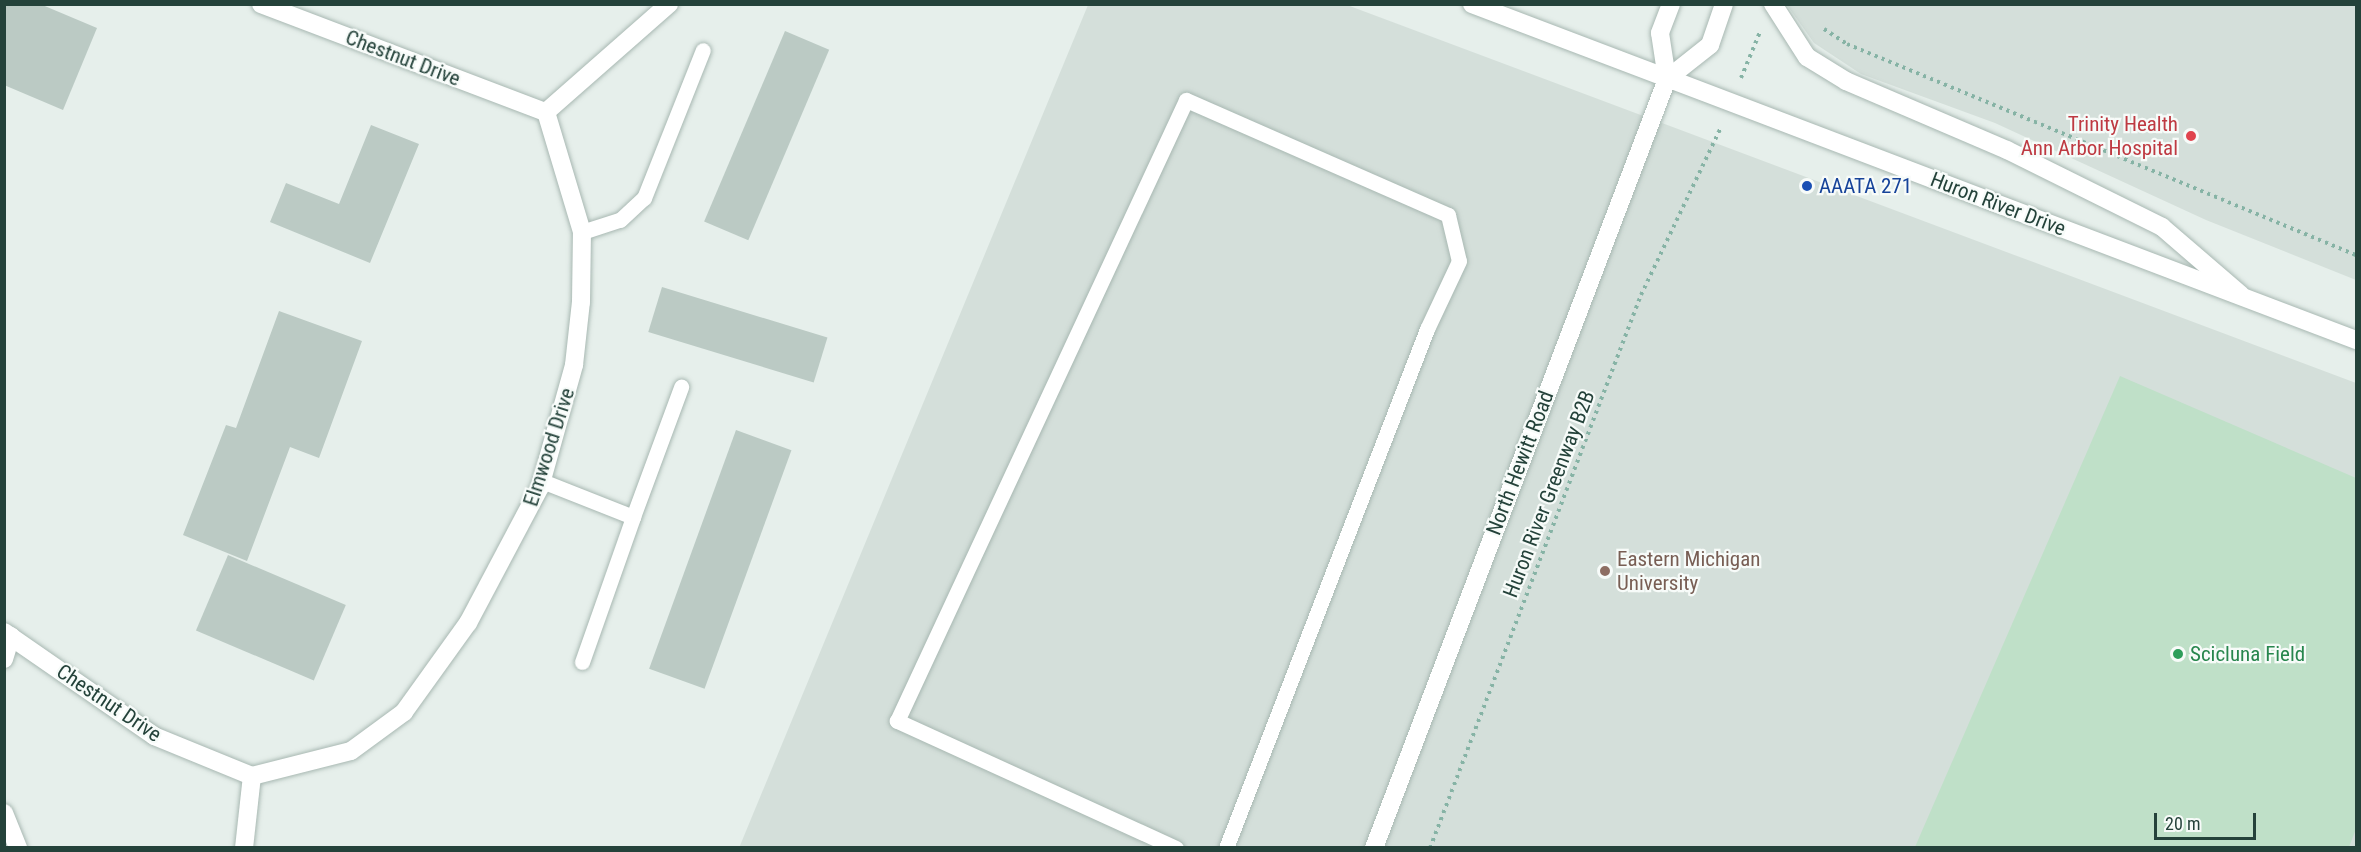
<!DOCTYPE html>
<style>
body{margin:0}
#map{position:relative;width:2361px;height:852px;overflow:hidden;background:#e6efeb;font-family:"Roboto Condensed",sans-serif}
div>[style]{position:absolute}
.built>*{inset:0;background:#d4dfda}
.green>*{inset:0;background:#bfe0c8}
.building>*{inset:0;background:#bbcac4;transform-origin:0 0}
.path>*{height:4px;margin-top:-2px;transform-origin:0;background:repeating-linear-gradient(90deg,#86b3a5 0 3px,transparent 0 7.5px)}
.roads{filter:drop-shadow(0 0 2px #a8b8b2) drop-shadow(0 0 2px #a8b8b2)}
.lane>*{height:15px;margin:-7.5px;padding:0 7.5px;transform-origin:7.5px;border-radius:7.5px;background:#fff}
.street>*{height:18px;margin:-9px;padding:0 9px;transform-origin:9px;border-radius:9px;background:#fff}
.secondary>*{height:18px;margin:-9px;padding:0 9px;transform-origin:9px;border-radius:9px;background:#fff}
.dots>*{width:16px;height:16px;translate:-50% -50%;box-sizing:border-box;border:3px solid #f7fbf9;border-radius:50%}
span{translate:-50% -50%;white-space:nowrap;text-align:center;line-height:1.15;-webkit-text-stroke:4.5px #f7fbf9;paint-order:stroke}
.street-label{font-size:21px;color:#24423a}
.health-label{font-size:21px;color:#be3a42}
.right{translate:-100% -50%;text-align:right}
.transit-label{font-size:21px;color:#164399}
.left{translate:0 -50%;text-align:left}
.education-label{font-size:21px;color:#785e54}
.leisure-label{font-size:21px;color:#27864d}
.frame{position:absolute;inset:0;border:6px solid #24423a;pointer-events:none}
.scale{position:absolute;left:2154px;top:813px;width:102px;height:27px;box-sizing:border-box;border:3px solid #24423a;border-top:0;padding-left:8px;font-size:18px;line-height:21px;white-space:nowrap;color:#24423a;-webkit-text-stroke:4px #f7fbf9;paint-order:stroke}
</style>
<div id="map">
<div class="built">
<div style="clip-path:polygon(1088px 5px,1347px 5px,2356px 383px,2356px 847px,739px 848px)"></div>
<div style="clip-path:polygon(1787px 5px,2356px 5px,2356px 280px,2206px 220px,1995px 123px,1861px 74px,1814px 43px)"></div>
</div>
<div class="green">
<div style="clip-path:polygon(2120px 376px,2356px 478px,2356px 829px,2349px 847px,1915px 847px)"></div>
</div>
<div class="building">
<div style="clip-path:polygon(4px 4px,40px 4px,97px 28px,63px 110px,4px 85px)"></div>
<div style="left:785px;top:31px;width:48px;height:207px;rotate:23deg"></div>
<div style="clip-path:polygon(371px 125px,419px 144px,370px 263px,270px 222px,286px 183px,339px 204px)"></div>
<div style="left:662px;top:287px;width:173px;height:47px;rotate:17deg"></div>
<div style="clip-path:polygon(279px 311px,362px 341px,319px 458px,290px 447px,247px 561px,183px 535px,226px 425px,236px 428px)"></div>
<div style="left:736px;top:430px;width:59px;height:254px;rotate:20deg"></div>
<div style="left:228px;top:555px;width:128px;height:82px;rotate:23deg"></div>
</div>
<div class="path">
<div style="left:1824px;top:29px;width:27px;rotate:33deg"></div>
<div style="left:1847px;top:44px;width:551px;rotate:22.52deg"></div>
<div style="left:1741px;top:78px;width:50px;rotate:-67.6deg"></div>
<div style="left:1430px;top:848px;width:592px;rotate:-69.12deg"></div>
<div style="left:1641px;top:295px;width:186px;rotate:-64.5deg"></div>
</div>
<div class="roads">
<div class="lane">
<div style="left:582px;top:232px;width:40px;rotate:-18deg"></div>
<div style="left:620px;top:220px;width:33px;rotate:-43deg"></div>
<div style="left:644px;top:198px;width:159px;rotate:-68.3deg"></div>
<div style="left:542px;top:481px;width:98px;rotate:21.6deg"></div>
<div style="left:633px;top:517px;width:139px;rotate:-69.7deg"></div>
<div style="left:582px;top:662px;width:154px;rotate:-70.6deg"></div>
<div style="left:1176px;top:848px;width:307px;rotate:-155.5deg"></div>
<div style="left:897px;top:721px;width:685px;rotate:-65.04deg"></div>
<div style="left:1186px;top:100px;width:286px;rotate:23.7deg"></div>
<div style="left:1448px;top:215px;width:47px;rotate:76.6deg"></div>
<div style="left:1459px;top:261px;width:75px;rotate:115.2deg"></div>
<div style="left:1427px;top:329px;width:557px;rotate:111.17deg"></div>
</div>
<div class="street">
<div style="left:261px;top:4px;width:305px;rotate:20.8deg"></div>
<div style="left:1671px;top:4px;width:31px;rotate:111deg"></div>
<div style="left:1660px;top:33px;width:47px;rotate:81.3deg"></div>
<div style="left:1667px;top:79px;width:55px;rotate:-38.3deg"></div>
<div style="left:1710px;top:45px;width:43px;rotate:-71.1deg"></div>
<div style="left:1773px;top:4px;width:63px;rotate:57.3deg"></div>
<div style="left:1807px;top:57px;width:46px;rotate:31.6deg"></div>
<div style="left:1846px;top:81px;width:175px;rotate:23.2deg"></div>
<div style="left:2007px;top:150px;width:173px;rotate:26.4deg"></div>
<div style="left:2162px;top:227px;width:104px;rotate:40.7deg"></div>
<div style="left:546px;top:112px;width:164px;rotate:-41.3deg"></div>
<div style="left:4px;top:632px;width:183px;rotate:34.7deg"></div>
<div style="left:154px;top:736px;width:106px;rotate:22.2deg"></div>
<div style="left:4px;top:659px;width:24px;rotate:-73deg"></div>
<div style="left:252px;top:776px;width:102px;rotate:-14.2deg"></div>
<div style="left:351px;top:751px;width:66px;rotate:-36.3deg"></div>
<div style="left:404px;top:712px;width:110px;rotate:-54.3deg"></div>
<div style="left:468px;top:623px;width:154px;rotate:-62.1deg"></div>
<div style="left:540px;top:487px;width:127px;rotate:-74.4deg"></div>
<div style="left:574px;top:365px;width:63px;rotate:-83.7deg"></div>
<div style="left:581px;top:302px;width:70px;rotate:-89.2deg"></div>
<div style="left:582px;top:232px;width:125px;rotate:-106.7deg"></div>
<div style="left:4px;top:813px;width:38px;rotate:68deg"></div>
<div style="left:244px;top:848px;width:72px;rotate:-83.7deg"></div>
</div>
<div class="secondary">
<div style="left:1472px;top:4px;width:946px;rotate:20.81deg"></div>
<div style="left:1374px;top:848px;width:823px;rotate:-69.14deg"></div>
</div>
</div>
<div class="dots">
<div style="left:2191px;top:136px;background:#e0444e"></div>
<div style="left:1807px;top:186px;background:#1a4fb4"></div>
<div style="left:1605px;top:571px;background:#8d6e63"></div>
<div style="left:2178px;top:654px;background:#2e9e5b"></div>
</div>
<div class="street-label">
<span style="left:403px;top:58px;rotate:21deg">Chestnut Drive</span>
<span style="left:1998px;top:204px;rotate:21deg">Huron River Drive</span>
<span style="left:549px;top:447px;rotate:-72deg">Elmwood Drive</span>
<span style="left:1520px;top:463px;rotate:-69deg">North Hewitt Road</span>
<span style="left:1549px;top:494px;rotate:-69deg">Huron River Greenway B2B</span>
<span style="left:109px;top:703px;rotate:34deg">Chestnut Drive</span>
</div>
<div class="health-label">
<span class="right" style="left:2178px;top:136px">Trinity Health<br>Ann Arbor Hospital</span>
</div>
<div class="transit-label">
<span class="left" style="left:1819px;top:186px">AAATA 271</span>
</div>
<div class="education-label">
<span class="left" style="left:1617px;top:571px">Eastern Michigan<br>University</span>
</div>
<div class="leisure-label">
<span class="left" style="left:2190px;top:654px">Scicluna Field</span>
</div>
<div class="frame"></div>
<div class="scale">20 m</div>
</div>
